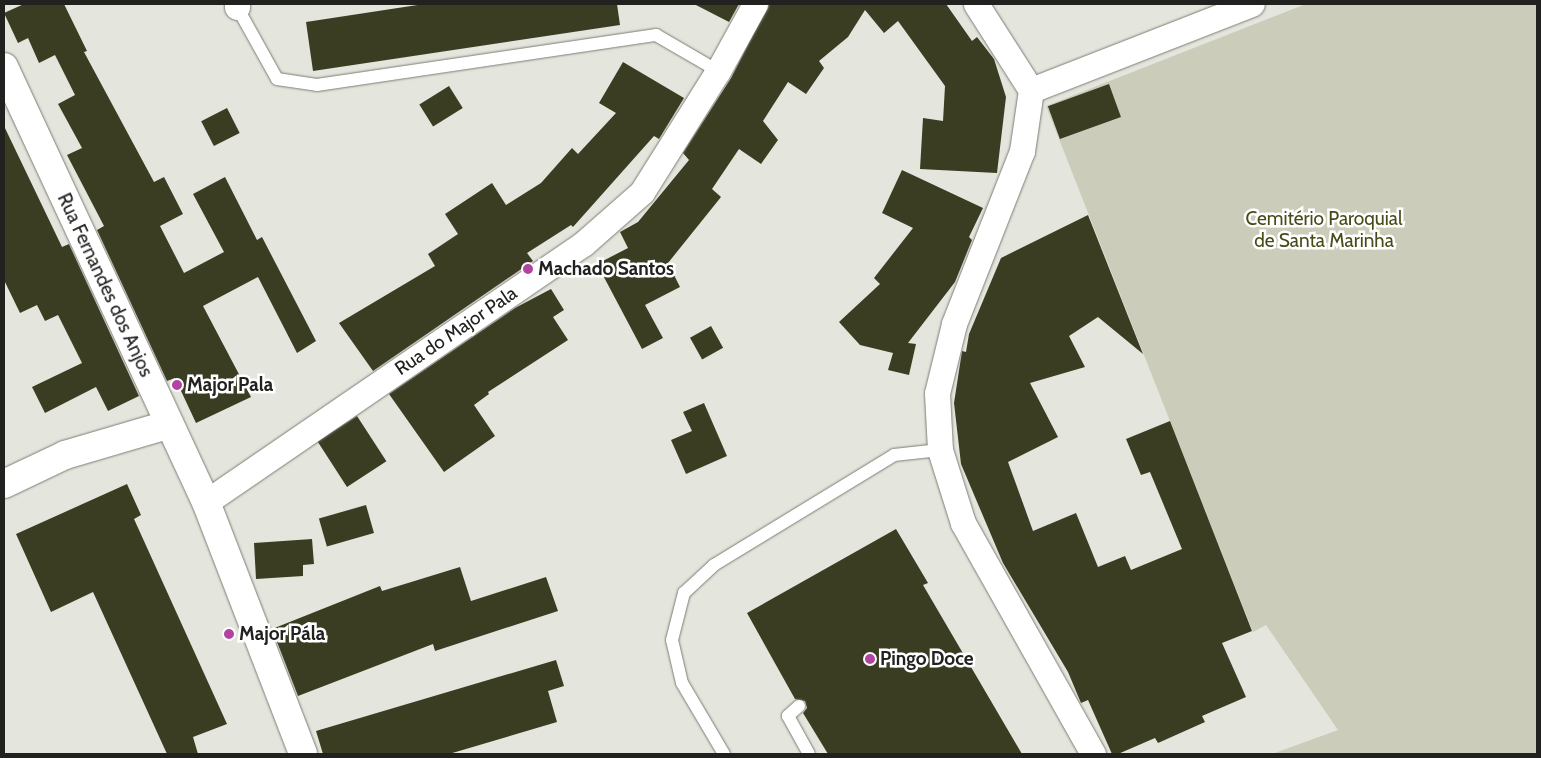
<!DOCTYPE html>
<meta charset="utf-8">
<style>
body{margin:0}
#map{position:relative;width:1541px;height:758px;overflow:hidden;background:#e4e5dc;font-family:Cabin,sans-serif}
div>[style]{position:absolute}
.green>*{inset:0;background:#cbcdba}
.building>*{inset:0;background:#3b3d23;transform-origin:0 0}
.roads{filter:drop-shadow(0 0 1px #7c7d75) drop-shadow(0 0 1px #7c7d75)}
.lane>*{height:12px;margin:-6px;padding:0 6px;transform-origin:6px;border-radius:6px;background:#fff}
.street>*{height:25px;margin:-12.5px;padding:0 12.5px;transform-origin:12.5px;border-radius:12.5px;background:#fff}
.secondary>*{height:28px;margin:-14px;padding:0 14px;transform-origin:14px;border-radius:14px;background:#fff}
.dots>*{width:14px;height:14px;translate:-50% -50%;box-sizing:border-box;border:2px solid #fff;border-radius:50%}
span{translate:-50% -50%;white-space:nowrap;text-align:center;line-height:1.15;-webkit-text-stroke:5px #fff;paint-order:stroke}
.park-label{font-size:19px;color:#474b18}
.poi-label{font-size:19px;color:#21221f;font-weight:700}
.left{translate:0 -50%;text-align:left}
.street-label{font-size:19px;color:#21221f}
.frame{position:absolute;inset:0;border:5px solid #21221f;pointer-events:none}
</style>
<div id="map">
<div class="green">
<div style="clip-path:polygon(1306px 4px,1537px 4px,1537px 754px,1272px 754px,1338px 730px,1266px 625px,1253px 632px,1046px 106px)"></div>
</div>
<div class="building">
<div style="clip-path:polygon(24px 4px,64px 4px,87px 51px,84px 52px,154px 182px,164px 177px,183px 214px,160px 226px,184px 273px,224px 252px,193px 194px,225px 177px,257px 240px,262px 237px,316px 341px,297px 353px,258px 277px,203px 306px,251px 397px,196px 423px,175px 378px,167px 381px,97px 230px,104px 226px,67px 155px,82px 148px,58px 104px,75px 95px,55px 55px,39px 63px,28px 38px,18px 43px,4px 13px)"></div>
<div style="clip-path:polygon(424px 4px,617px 4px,620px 25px,313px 71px,306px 22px)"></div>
<div style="clip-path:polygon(694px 4px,739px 4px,729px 22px)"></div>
<div style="clip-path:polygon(769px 4px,946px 4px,972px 41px,977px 37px,994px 59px,1006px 97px,997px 173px,920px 169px,923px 118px,943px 121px,945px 86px,898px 21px,884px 33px,865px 10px,848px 37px,819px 61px,824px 68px,806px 94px,788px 82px,763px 121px,778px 140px,761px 164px,739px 149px,712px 189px,721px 197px,668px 263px,680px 287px,645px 305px,663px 338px,642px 349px,597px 264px,628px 248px,620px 232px,638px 222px,689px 160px,683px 153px,731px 78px)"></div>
<div style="clip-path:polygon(623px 62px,684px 98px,659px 139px,654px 136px,573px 227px,571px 225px,527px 253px,533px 261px,373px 371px,339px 323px,435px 266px,428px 254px,458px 234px,445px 214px,492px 183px,506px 205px,541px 183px,572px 148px,578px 154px,616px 113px,599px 103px)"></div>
<div style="left:1109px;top:84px;width:35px;height:65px;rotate:70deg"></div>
<div style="left:449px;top:86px;width:26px;height:35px;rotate:58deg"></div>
<div style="left:227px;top:108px;width:28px;height:29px;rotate:63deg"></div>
<div style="clip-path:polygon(4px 126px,62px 247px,69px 244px,139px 396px,108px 411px,96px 387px,45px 413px,32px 387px,82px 363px,58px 315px,45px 321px,37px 305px,20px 313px,4px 280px)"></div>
<div style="clip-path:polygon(902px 170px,983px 208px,969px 237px,972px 240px,955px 282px,908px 343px,916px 344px,909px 375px,888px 370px,893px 353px,860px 345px,839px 322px,880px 284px,874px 278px,913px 228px,882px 213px)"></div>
<div style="clip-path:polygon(1088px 215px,1143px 354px,1098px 317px,1069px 336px,1085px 367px,1030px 383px,1058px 437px,1008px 462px,1033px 531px,1076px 513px,1098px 567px,1125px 556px,1131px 570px,1182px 549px,1150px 472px,1141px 475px,1126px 439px,1170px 421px,1252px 631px,1222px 643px,1246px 697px,1202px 716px,1205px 722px,1158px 743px,1155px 738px,1118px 754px,1112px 754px,1088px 700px,1081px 703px,1068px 672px,1003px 563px,961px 464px,954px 403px,962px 351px,966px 352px,969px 334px,1001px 258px)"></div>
<div style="clip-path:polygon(551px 289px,564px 310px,553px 317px,568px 340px,488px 392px,489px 394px,474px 405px,495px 436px,444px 472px,389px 394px,515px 308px)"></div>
<div style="left:711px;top:326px;width:25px;height:24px;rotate:61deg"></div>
<div style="clip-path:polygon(704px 403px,727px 456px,686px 474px,671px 440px,692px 431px,683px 412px)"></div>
<div style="left:357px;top:416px;width:54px;height:47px;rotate:57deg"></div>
<div style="clip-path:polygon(127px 484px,141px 515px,134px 519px,227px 724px,193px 737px,198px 754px,167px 754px,93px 592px,51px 612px,16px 534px)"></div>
<div style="left:366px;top:505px;width:29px;height:49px;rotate:74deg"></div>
<div style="clip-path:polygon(896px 529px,928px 583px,923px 585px,1022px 754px,828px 754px,803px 713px,807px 708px,805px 701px,795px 699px,747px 613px)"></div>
<div style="clip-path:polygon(312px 539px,314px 564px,303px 565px,303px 576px,256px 579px,254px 543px)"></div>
<div style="clip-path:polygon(460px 567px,471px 601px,546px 577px,558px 611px,435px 651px,433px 644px,298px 696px,272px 629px,380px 586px,382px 591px)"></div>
<div style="clip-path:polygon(556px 660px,564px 686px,548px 691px,557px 722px,449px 754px,323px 754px,316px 731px)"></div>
</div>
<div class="roads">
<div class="lane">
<div style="left:237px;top:7px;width:82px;rotate:60.9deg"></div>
<div style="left:277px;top:79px;width:40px;rotate:8.5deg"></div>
<div style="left:317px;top:85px;width:343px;rotate:-8.4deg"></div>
<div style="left:656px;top:35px;width:72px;rotate:30.1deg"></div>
<div style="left:799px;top:706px;width:15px;rotate:138deg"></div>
<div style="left:788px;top:716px;width:43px;rotate:61.1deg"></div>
<div style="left:724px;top:754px;width:82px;rotate:-120.6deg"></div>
<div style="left:682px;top:683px;width:44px;rotate:-103.1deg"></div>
<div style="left:672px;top:640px;width:49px;rotate:-75.7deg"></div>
<div style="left:684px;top:593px;width:41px;rotate:-43deg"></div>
<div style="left:714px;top:565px;width:211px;rotate:-31.4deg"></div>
<div style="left:894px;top:455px;width:46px;rotate:-6.2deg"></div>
</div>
<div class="street">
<div style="left:237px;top:4px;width:3px;rotate:90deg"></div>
<div style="left:976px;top:4px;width:102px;rotate:57.4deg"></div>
<div style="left:1031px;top:90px;width:62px;rotate:98.4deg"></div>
<div style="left:1022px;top:151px;width:186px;rotate:111.5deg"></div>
<div style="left:954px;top:324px;width:71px;rotate:103.8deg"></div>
<div style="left:937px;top:393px;width:57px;rotate:87deg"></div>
<div style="left:940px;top:450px;width:77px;rotate:72.5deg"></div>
<div style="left:963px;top:523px;width:265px;rotate:60.6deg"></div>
<div style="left:1031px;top:90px;width:237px;rotate:-21.3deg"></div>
<div style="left:206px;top:502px;width:457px;rotate:-34.4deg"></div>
<div style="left:583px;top:244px;width:79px;rotate:-41.4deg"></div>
<div style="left:642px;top:192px;width:143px;rotate:-57.9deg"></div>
<div style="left:718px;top:71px;width:77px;rotate:-61.1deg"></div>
</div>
<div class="secondary">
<div style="left:4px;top:67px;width:480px;rotate:65.1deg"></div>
<div style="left:206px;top:502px;width:270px;rotate:68.9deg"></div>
<div style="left:4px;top:484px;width:68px;rotate:-25.4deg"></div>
<div style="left:65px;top:455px;width:109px;rotate:-16.4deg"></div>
</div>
</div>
<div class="dots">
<div style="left:528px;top:269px;background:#b143a1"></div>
<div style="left:177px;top:385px;background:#b143a1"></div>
<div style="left:229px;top:634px;background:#b143a1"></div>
<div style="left:870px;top:659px;background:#b143a1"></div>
</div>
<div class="park-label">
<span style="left:1324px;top:230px">Cemitério Paroquial<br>de Santa Marinha</span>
</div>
<div class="poi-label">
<span class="left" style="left:538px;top:269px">Machado Santos</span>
<span class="left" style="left:187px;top:385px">Major Pala</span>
<span class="left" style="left:239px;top:634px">Major Pála</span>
<span class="left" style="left:880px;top:659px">Pingo Doce</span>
</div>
<div class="street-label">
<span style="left:105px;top:285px;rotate:65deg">Rua Fernandes dos Anjos</span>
<span style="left:456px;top:331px;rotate:-34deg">Rua do Major Pala</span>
</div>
<div class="frame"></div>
</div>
